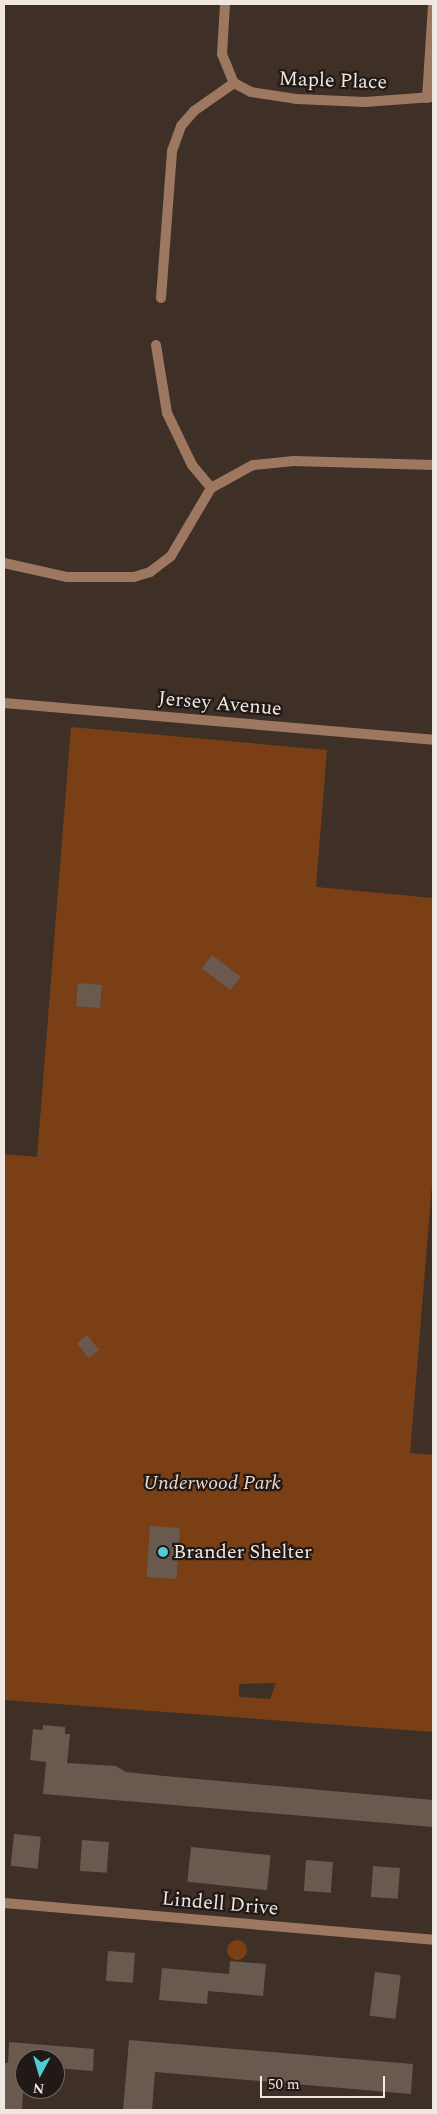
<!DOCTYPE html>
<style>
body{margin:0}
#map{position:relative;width:437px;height:2114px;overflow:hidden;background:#3e3027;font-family:Spectral,serif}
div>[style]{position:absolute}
.green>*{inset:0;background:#7a3f14}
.round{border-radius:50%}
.building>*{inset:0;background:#69594f;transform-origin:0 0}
.minor>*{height:10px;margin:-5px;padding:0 5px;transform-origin:5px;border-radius:5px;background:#9d7760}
.tertiary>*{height:10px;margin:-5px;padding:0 5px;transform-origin:5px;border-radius:5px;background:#9d7760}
.dots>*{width:14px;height:14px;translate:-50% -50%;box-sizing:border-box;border:2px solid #201916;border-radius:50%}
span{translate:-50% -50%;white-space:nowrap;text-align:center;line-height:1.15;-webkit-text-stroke:4.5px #201916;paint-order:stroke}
.street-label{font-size:20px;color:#f1e7e1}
.park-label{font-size:20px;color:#efd8ca;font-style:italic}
.poi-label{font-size:20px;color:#f1e7e1}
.left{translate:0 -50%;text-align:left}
.frame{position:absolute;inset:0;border:5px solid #f1e7e1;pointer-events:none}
.north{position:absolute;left:15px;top:2049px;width:50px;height:50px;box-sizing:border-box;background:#201916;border:1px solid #746b67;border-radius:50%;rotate:186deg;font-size:14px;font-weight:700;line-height:20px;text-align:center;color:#f1e7e1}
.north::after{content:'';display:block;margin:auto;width:18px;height:22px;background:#51ccd5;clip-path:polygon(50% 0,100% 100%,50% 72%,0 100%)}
.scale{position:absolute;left:260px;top:2076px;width:125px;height:22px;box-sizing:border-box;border:2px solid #f1e7e1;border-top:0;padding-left:6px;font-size:15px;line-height:18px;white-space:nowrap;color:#f1e7e1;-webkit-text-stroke:4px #201916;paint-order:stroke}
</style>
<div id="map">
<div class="green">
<div style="clip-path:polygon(evenodd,71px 727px,327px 750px,316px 887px,433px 898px,433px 1173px,410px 1453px,433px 1455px,433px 1732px,4px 1700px,4px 1154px,37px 1157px,71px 727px,276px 1683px,270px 1699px,239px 1697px,239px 1684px,276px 1683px)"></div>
<div class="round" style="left:227px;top:1940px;width:20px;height:20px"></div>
</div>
<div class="building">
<div style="left:212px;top:955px;width:36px;height:17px;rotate:37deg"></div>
<div style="left:78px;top:983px;width:24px;height:23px;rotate:5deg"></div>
<div style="left:87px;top:1335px;width:19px;height:13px;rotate:51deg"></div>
<div style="left:150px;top:1526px;width:30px;height:51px;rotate:4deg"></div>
<div style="clip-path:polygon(43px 1725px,65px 1727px,65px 1734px,70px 1734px,67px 1763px,116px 1766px,126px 1772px,164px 1776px,433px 1800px,433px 1827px,43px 1794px,46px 1762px,30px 1760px,33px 1729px,43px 1730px)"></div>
<div style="left:14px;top:1834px;width:27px;height:32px;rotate:6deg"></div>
<div style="left:82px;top:1840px;width:27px;height:31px;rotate:4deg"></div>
<div style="left:191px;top:1847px;width:80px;height:35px;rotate:6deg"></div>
<div style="left:306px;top:1860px;width:27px;height:31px;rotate:4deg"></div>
<div style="left:373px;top:1866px;width:27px;height:31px;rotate:4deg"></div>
<div style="left:108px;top:1951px;width:27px;height:30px;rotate:4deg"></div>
<div style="clip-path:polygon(230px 1961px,266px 1964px,263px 1996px,208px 1991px,207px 2004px,159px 2000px,162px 1968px,229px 1974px)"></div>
<div style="left:375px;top:1972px;width:26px;height:44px;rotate:7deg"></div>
<div style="clip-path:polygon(129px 2040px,413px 2064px,411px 2094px,155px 2072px,152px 2110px,123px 2110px)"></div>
<div style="clip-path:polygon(9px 2042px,94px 2049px,93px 2071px,55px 2068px,55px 2059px,25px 2059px,22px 2110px,4px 2110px,4px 2063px,8px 2063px)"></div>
</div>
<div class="minor">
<div style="left:225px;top:4px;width:50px;rotate:93.4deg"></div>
<div style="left:222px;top:54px;width:31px;rotate:68deg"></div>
<div style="left:234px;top:83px;width:19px;rotate:28deg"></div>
<div style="left:251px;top:92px;width:47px;rotate:8.7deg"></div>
<div style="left:297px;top:99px;width:68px;rotate:2.5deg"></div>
<div style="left:365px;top:102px;width:68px;rotate:-4.2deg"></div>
<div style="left:427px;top:98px;width:94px;rotate:-86.3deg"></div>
<div style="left:161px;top:298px;width:147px;rotate:-85.7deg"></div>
<div style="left:172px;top:151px;width:27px;rotate:-70deg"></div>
<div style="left:181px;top:126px;width:20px;rotate:-49deg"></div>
<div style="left:194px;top:111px;width:49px;rotate:-35deg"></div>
<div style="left:156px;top:345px;width:69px;rotate:80.8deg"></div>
<div style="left:167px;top:413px;width:58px;rotate:64.3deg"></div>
<div style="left:192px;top:465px;width:30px;rotate:50deg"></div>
<div style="left:4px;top:563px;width:65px;rotate:12.5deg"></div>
<div style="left:67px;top:577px;width:67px"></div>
<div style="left:134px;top:577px;width:17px;rotate:-17deg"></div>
<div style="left:150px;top:572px;width:26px;rotate:-37deg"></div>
<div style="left:171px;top:556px;width:79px;rotate:-59.5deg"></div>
<div style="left:211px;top:488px;width:48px;rotate:-28.7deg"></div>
<div style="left:253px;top:465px;width:41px;rotate:-5.6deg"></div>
<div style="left:294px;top:461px;width:139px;rotate:1.6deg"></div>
<div style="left:4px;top:1903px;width:431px;rotate:4.9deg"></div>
</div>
<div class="tertiary">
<div style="left:4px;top:703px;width:431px;rotate:4.9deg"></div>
</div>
<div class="dots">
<div style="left:163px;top:1552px;background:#51ccd5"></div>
</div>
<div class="street-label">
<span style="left:333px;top:81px;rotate:2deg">Maple Place</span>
<span style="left:220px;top:704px;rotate:5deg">Jersey Avenue</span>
<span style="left:220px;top:1904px;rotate:5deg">Lindell Drive</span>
</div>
<div class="park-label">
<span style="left:212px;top:1483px">Underwood Park</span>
</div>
<div class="poi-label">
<span class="left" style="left:173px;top:1552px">Brander Shelter</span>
</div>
<div class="frame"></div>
<div class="north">N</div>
<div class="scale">50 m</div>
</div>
